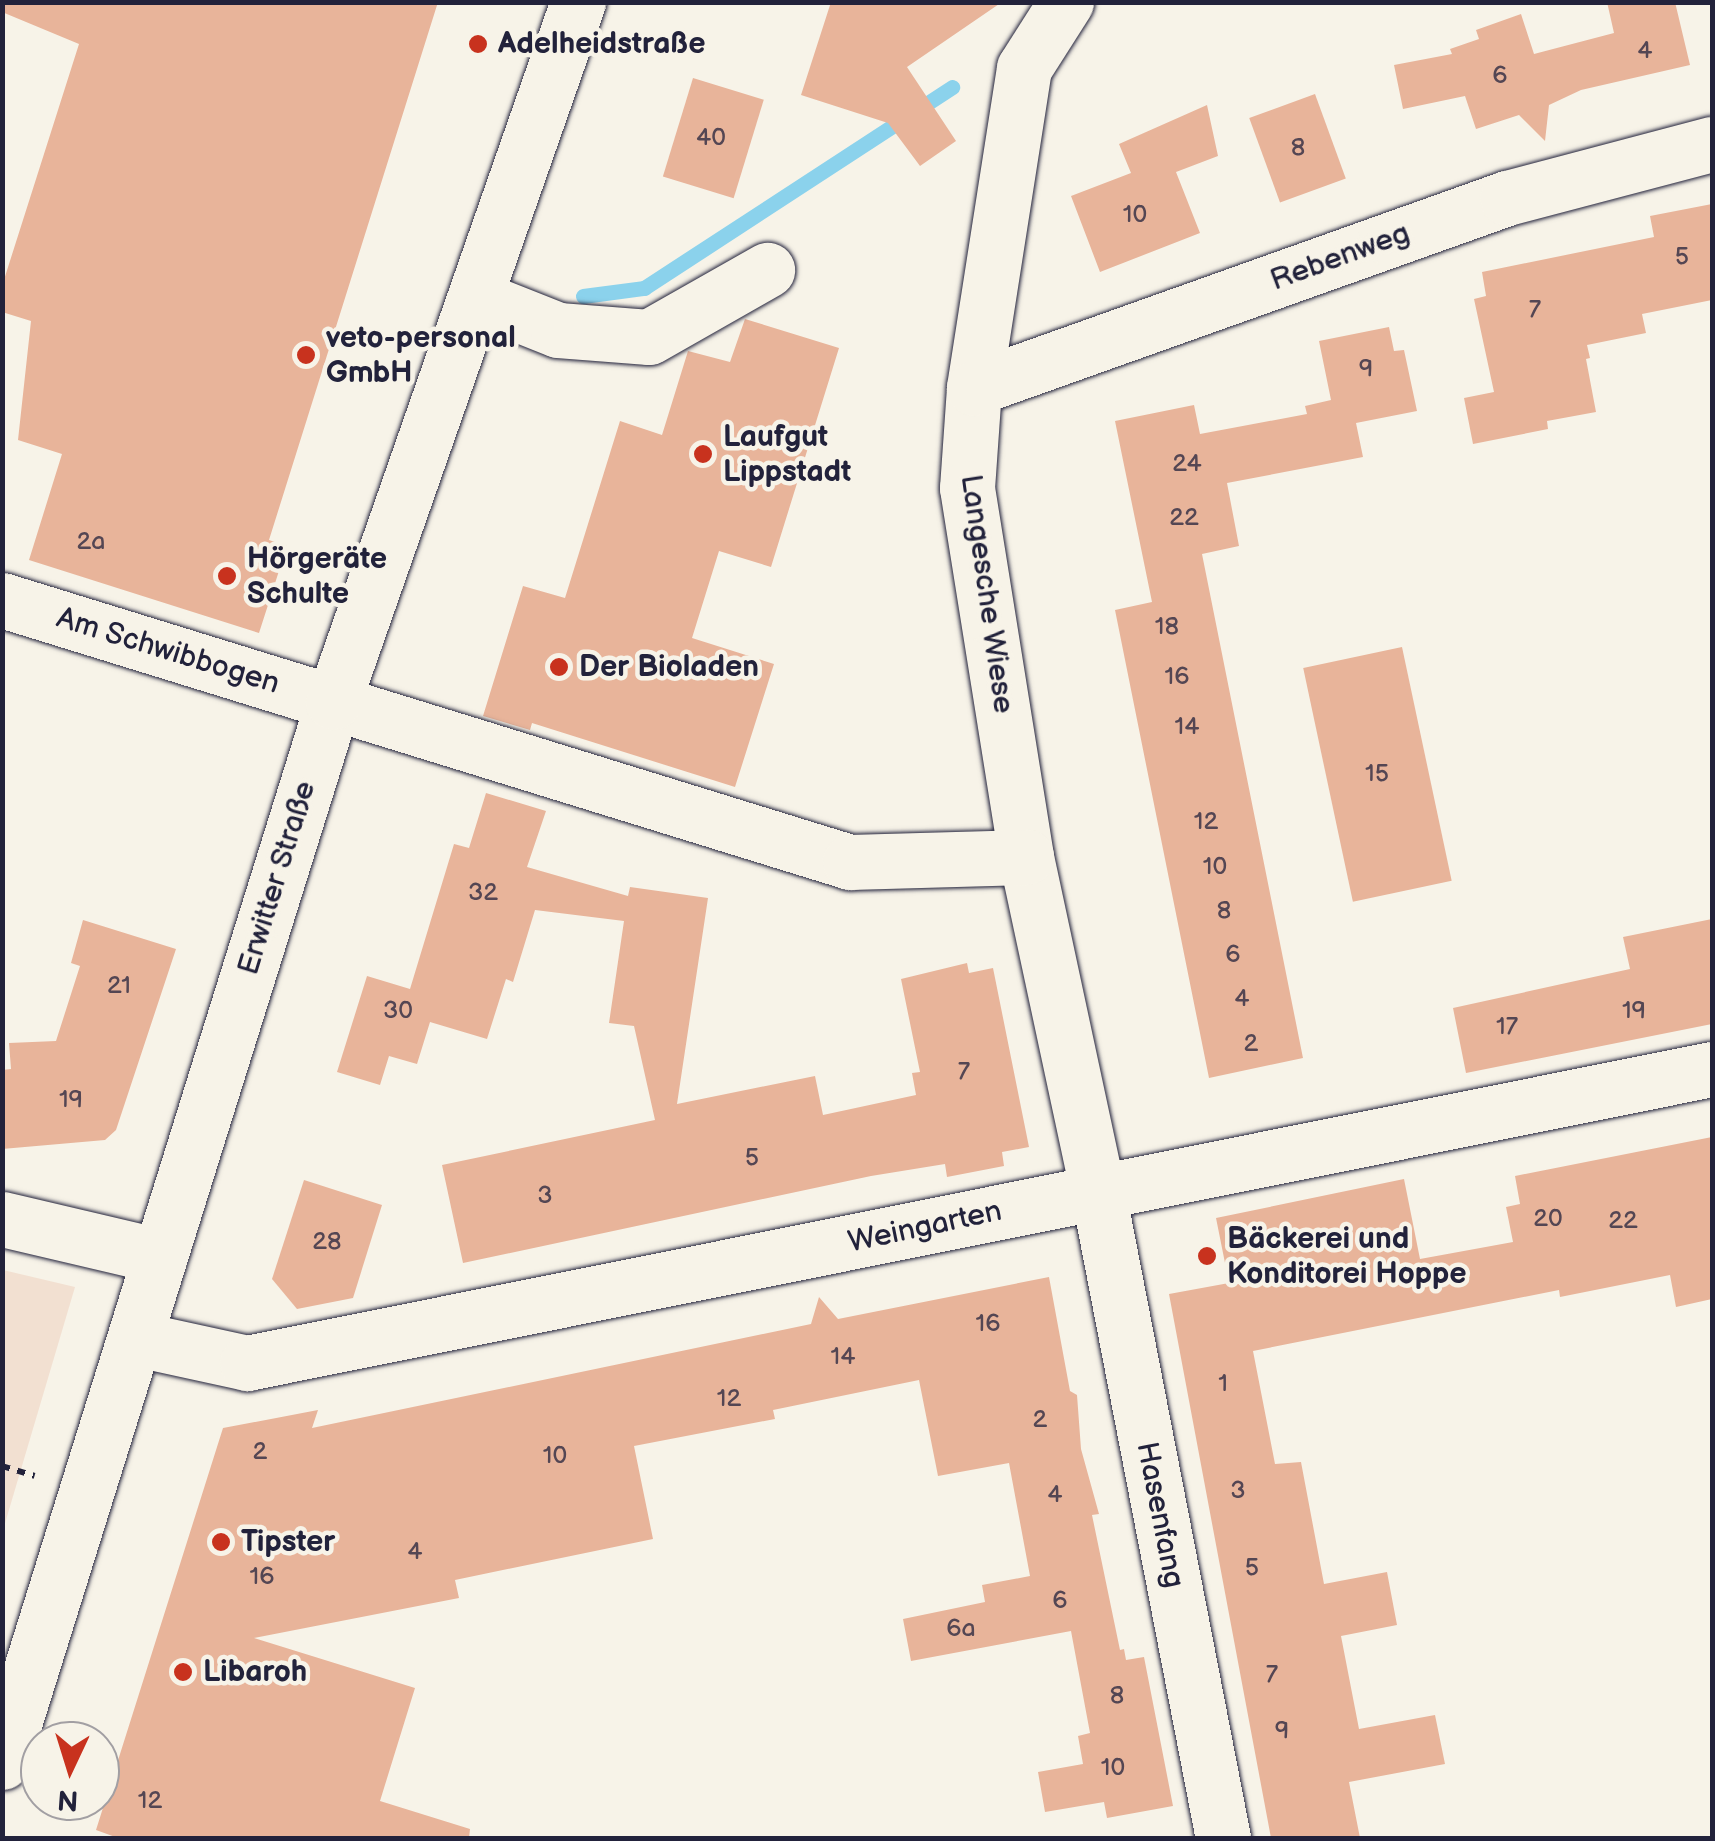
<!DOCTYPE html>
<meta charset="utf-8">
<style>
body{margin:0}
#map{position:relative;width:1715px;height:1841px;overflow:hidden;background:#f7f3e8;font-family:"Balsamiq Sans",sans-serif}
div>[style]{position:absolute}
.built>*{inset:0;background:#f2e0d1}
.stream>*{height:15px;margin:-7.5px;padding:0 7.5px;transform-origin:7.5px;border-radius:7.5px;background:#8bd2ec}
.building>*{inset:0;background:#e8b49a;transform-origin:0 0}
.path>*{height:6px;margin-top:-3px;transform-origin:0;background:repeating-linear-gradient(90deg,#22223b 0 8px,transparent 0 16px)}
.roads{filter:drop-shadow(0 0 2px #22223b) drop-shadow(0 0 2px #22223b)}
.minor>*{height:55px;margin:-27.5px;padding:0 27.5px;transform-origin:27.5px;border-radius:27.5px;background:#f7f3e8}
.dots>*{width:28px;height:28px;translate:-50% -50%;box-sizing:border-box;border:5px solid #f7f3e8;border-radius:50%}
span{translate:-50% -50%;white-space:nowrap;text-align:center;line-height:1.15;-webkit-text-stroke:9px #f7f3e8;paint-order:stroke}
.number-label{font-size:25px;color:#544653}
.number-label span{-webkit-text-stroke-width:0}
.poi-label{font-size:30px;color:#22223b;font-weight:700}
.left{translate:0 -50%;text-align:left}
.street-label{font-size:30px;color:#22223b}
.frame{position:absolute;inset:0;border:5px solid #22223b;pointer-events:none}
.north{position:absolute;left:20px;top:1721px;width:100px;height:100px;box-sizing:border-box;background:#f7f3e8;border:2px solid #a29fa3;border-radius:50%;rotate:184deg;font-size:28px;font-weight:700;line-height:40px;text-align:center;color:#22223b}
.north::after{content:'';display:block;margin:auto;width:35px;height:45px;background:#c8321e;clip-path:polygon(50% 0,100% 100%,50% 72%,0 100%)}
</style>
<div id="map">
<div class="built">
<div style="clip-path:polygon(3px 1270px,75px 1287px,3px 1530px,2px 1270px)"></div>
</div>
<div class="stream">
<div style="left:583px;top:296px;width:62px;rotate:-7.5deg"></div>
<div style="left:644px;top:288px;width:368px;rotate:-33.1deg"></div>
</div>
<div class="building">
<div style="clip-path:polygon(2px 2px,438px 2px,269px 540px,287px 546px,259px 633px,29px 560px,62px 454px,18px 440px,31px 321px,2px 312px,2px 286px,79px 44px,2px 12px)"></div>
<div style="clip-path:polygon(831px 2px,1002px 2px,907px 67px,956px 141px,920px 166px,888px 123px,801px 95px)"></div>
<div style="clip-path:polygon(1607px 2px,1675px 2px,1690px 65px,1581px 90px,1549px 105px,1545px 141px,1519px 115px,1476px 129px,1465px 96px,1403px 109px,1394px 65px,1452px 54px,1450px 49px,1479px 39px,1476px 30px,1521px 14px,1534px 54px,1614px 33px)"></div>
<div style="left:693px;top:78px;width:74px;height:103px;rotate:17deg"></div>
<div style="left:1315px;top:94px;width:90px;height:70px;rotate:70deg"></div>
<div style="clip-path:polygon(1207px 105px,1218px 156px,1176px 172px,1200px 233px,1100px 272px,1071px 196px,1131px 173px,1119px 144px)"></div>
<div style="clip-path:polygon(1712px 204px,1712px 300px,1642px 314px,1646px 333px,1587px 345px,1590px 358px,1586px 359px,1596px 412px,1547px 421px,1548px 429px,1473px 444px,1464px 398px,1494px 392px,1474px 299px,1486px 296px,1482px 272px,1654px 237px,1650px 216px)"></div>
<div style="clip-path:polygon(745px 319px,839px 348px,771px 567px,719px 551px,692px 638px,774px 664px,735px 787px,532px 723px,530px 730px,483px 716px,523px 586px,565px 598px,620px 421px,662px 435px,688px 351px,730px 362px)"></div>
<div style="clip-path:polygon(1389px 327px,1394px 351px,1404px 350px,1417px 411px,1356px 423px,1363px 457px,1227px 483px,1239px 546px,1202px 554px,1303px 1058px,1209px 1078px,1115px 610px,1152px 602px,1115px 421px,1194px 405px,1200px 434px,1307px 414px,1305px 406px,1331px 400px,1319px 341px)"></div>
<div style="left:1402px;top:647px;width:239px;height:101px;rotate:78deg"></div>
<div style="clip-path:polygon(486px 793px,546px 811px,527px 867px,628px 896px,630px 887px,708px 898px,677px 1104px,815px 1076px,823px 1115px,916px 1095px,912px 1073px,920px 1072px,901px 979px,967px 963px,969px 973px,993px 968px,1029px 1147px,1002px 1152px,1004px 1166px,947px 1177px,945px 1164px,871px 1176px,463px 1263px,442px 1165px,655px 1120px,634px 1026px,609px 1023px,624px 921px,535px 910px,513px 982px,506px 979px,487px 1039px,430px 1022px,417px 1064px,389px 1056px,380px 1085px,337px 1072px,367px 976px,410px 989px,454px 844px,469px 848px)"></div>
<div style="clip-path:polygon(1712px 919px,1712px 1024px,1466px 1073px,1453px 1008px,1630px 969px,1623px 937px)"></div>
<div style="clip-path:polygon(83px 920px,176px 949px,116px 1130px,105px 1140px,2px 1149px,2px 1070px,11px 1069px,9px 1043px,56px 1041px,80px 966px,71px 963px)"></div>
<div style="clip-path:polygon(1712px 1137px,1712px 1299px,1676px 1307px,1670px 1275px,1560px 1297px,1559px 1290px,1253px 1351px,1275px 1464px,1301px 1462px,1324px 1584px,1387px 1572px,1397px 1625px,1341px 1636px,1359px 1729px,1435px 1715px,1445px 1764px,1349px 1782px,1360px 1838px,1271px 1838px,1169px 1294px,1229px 1283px,1216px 1218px,1404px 1179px,1420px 1259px,1513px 1242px,1506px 1207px,1520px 1204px,1515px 1176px)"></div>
<div style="clip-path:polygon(304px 1180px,382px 1205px,353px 1298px,297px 1309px,272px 1279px)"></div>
<div style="clip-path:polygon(1049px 1277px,1070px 1391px,1077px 1395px,1081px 1449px,1099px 1514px,1092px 1515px,1120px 1650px,1124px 1649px,1126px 1660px,1144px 1657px,1173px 1806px,1107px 1818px,1104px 1802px,1045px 1812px,1038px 1772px,1083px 1764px,1078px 1736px,1090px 1733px,1071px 1631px,911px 1661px,903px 1619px,985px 1602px,982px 1585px,1030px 1576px,1009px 1463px,938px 1476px,919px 1380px,773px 1410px,775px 1419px,634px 1446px,653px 1539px,455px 1580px,459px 1598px,254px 1638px,415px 1688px,380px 1801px,470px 1829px,469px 1838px,118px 1838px,96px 1830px,223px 1428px,318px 1410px,312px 1428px,811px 1324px,819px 1297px,838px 1319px)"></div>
</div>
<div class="path">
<div style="left:2px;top:1466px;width:34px;rotate:17deg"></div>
</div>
<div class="roads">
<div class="minor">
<div style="left:1066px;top:2px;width:78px;rotate:122.5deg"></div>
<div style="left:1024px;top:68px;width:324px;rotate:98.9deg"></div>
<div style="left:974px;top:388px;width:100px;rotate:94deg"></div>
<div style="left:967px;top:488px;width:374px;rotate:80.9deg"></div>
<div style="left:1026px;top:857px;width:343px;rotate:77.9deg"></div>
<div style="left:1098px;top:1192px;width:658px;rotate:79.05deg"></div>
<div style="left:475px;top:297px;width:89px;rotate:21.7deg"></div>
<div style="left:558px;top:330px;width:91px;rotate:4.4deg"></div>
<div style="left:649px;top:337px;width:136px;rotate:-29.6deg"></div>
<div style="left:974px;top:388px;width:566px;rotate:-19.62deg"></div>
<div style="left:1507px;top:198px;width:212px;rotate:-14.8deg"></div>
<div style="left:2px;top:600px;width:888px;rotate:17.17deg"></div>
<div style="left:850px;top:862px;width:176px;rotate:-1.6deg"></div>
<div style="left:2px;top:1219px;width:162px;rotate:13.2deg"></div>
<div style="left:137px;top:1339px;width:113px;rotate:12.3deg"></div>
<div style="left:247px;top:1363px;width:1494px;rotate:-11.35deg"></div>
<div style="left:2px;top:1762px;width:1110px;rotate:-72.66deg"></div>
<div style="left:333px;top:702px;width:742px;rotate:-70.71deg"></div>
</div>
</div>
<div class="dots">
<div style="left:478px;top:44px;background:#c8321e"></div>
<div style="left:306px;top:355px;background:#c8321e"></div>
<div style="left:703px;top:454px;background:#c8321e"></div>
<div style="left:227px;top:576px;background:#c8321e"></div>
<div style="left:559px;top:667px;background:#c8321e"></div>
<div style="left:1207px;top:1256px;background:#c8321e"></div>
<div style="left:221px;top:1542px;background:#c8321e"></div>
<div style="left:183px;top:1672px;background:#c8321e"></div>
</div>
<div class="number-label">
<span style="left:1645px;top:51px">4</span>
<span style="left:1500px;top:76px">6</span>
<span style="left:711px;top:138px">40</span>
<span style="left:1298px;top:148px">8</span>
<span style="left:1135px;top:215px">10</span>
<span style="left:1682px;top:257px">5</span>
<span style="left:1535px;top:310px">7</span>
<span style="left:1366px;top:369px">9</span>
<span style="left:1187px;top:464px">24</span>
<span style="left:1184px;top:518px">22</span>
<span style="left:91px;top:542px">2a</span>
<span style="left:1167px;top:627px">18</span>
<span style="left:1177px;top:677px">16</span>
<span style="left:1187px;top:727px">14</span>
<span style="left:1377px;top:774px">15</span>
<span style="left:1206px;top:822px">12</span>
<span style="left:1215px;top:867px">10</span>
<span style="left:483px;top:893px">32</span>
<span style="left:1224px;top:911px">8</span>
<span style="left:1233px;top:955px">6</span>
<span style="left:119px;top:986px">21</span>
<span style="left:1242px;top:999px">4</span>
<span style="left:398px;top:1011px">30</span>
<span style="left:1634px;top:1011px">19</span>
<span style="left:1507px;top:1027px">17</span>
<span style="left:1251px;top:1044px">2</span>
<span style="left:964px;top:1072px">7</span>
<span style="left:71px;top:1100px">19</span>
<span style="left:752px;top:1158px">5</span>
<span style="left:545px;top:1196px">3</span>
<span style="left:1548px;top:1219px">20</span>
<span style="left:1623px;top:1221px">22</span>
<span style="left:327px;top:1242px">28</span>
<span style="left:988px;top:1324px">16</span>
<span style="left:843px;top:1357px">14</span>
<span style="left:1223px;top:1384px">1</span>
<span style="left:729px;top:1399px">12</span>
<span style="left:1040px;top:1420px">2</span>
<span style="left:260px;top:1452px">2</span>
<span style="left:555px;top:1456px">10</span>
<span style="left:1238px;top:1491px">3</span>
<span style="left:1055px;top:1495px">4</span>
<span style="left:415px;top:1552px">4</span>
<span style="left:1252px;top:1568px">5</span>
<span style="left:262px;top:1577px">16</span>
<span style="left:1060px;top:1601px">6</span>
<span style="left:961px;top:1629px">6a</span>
<span style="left:1272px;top:1675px">7</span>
<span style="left:1117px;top:1696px">8</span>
<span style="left:1282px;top:1731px">9</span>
<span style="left:1113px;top:1768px">10</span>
<span style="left:150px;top:1801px">12</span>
</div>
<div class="poi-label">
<span class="left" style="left:498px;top:44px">Adelheidstraße</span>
<span class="left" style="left:326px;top:355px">veto-personal<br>GmbH</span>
<span class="left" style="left:723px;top:454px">Laufgut<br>Lippstadt</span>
<span class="left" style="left:247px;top:576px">Hörgeräte<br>Schulte</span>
<span class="left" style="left:579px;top:667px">Der Bioladen</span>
<span class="left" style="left:1227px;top:1256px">Bäckerei und<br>Konditorei Hoppe</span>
<span class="left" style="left:241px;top:1542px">Tipster</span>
<span class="left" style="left:203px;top:1672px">Libaroh</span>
</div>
<div class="street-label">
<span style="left:1340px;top:257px;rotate:-20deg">Rebenweg</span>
<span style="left:987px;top:594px;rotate:82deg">Langesche Wiese</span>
<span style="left:168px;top:651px;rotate:17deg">Am Schwibbogen</span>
<span style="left:277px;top:878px;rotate:-73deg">Erwitter Straße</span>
<span style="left:925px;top:1227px;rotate:-12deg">Weingarten</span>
<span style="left:1160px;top:1515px;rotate:79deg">Hasenfang</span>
</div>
<div class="frame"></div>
<div class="north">N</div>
</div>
